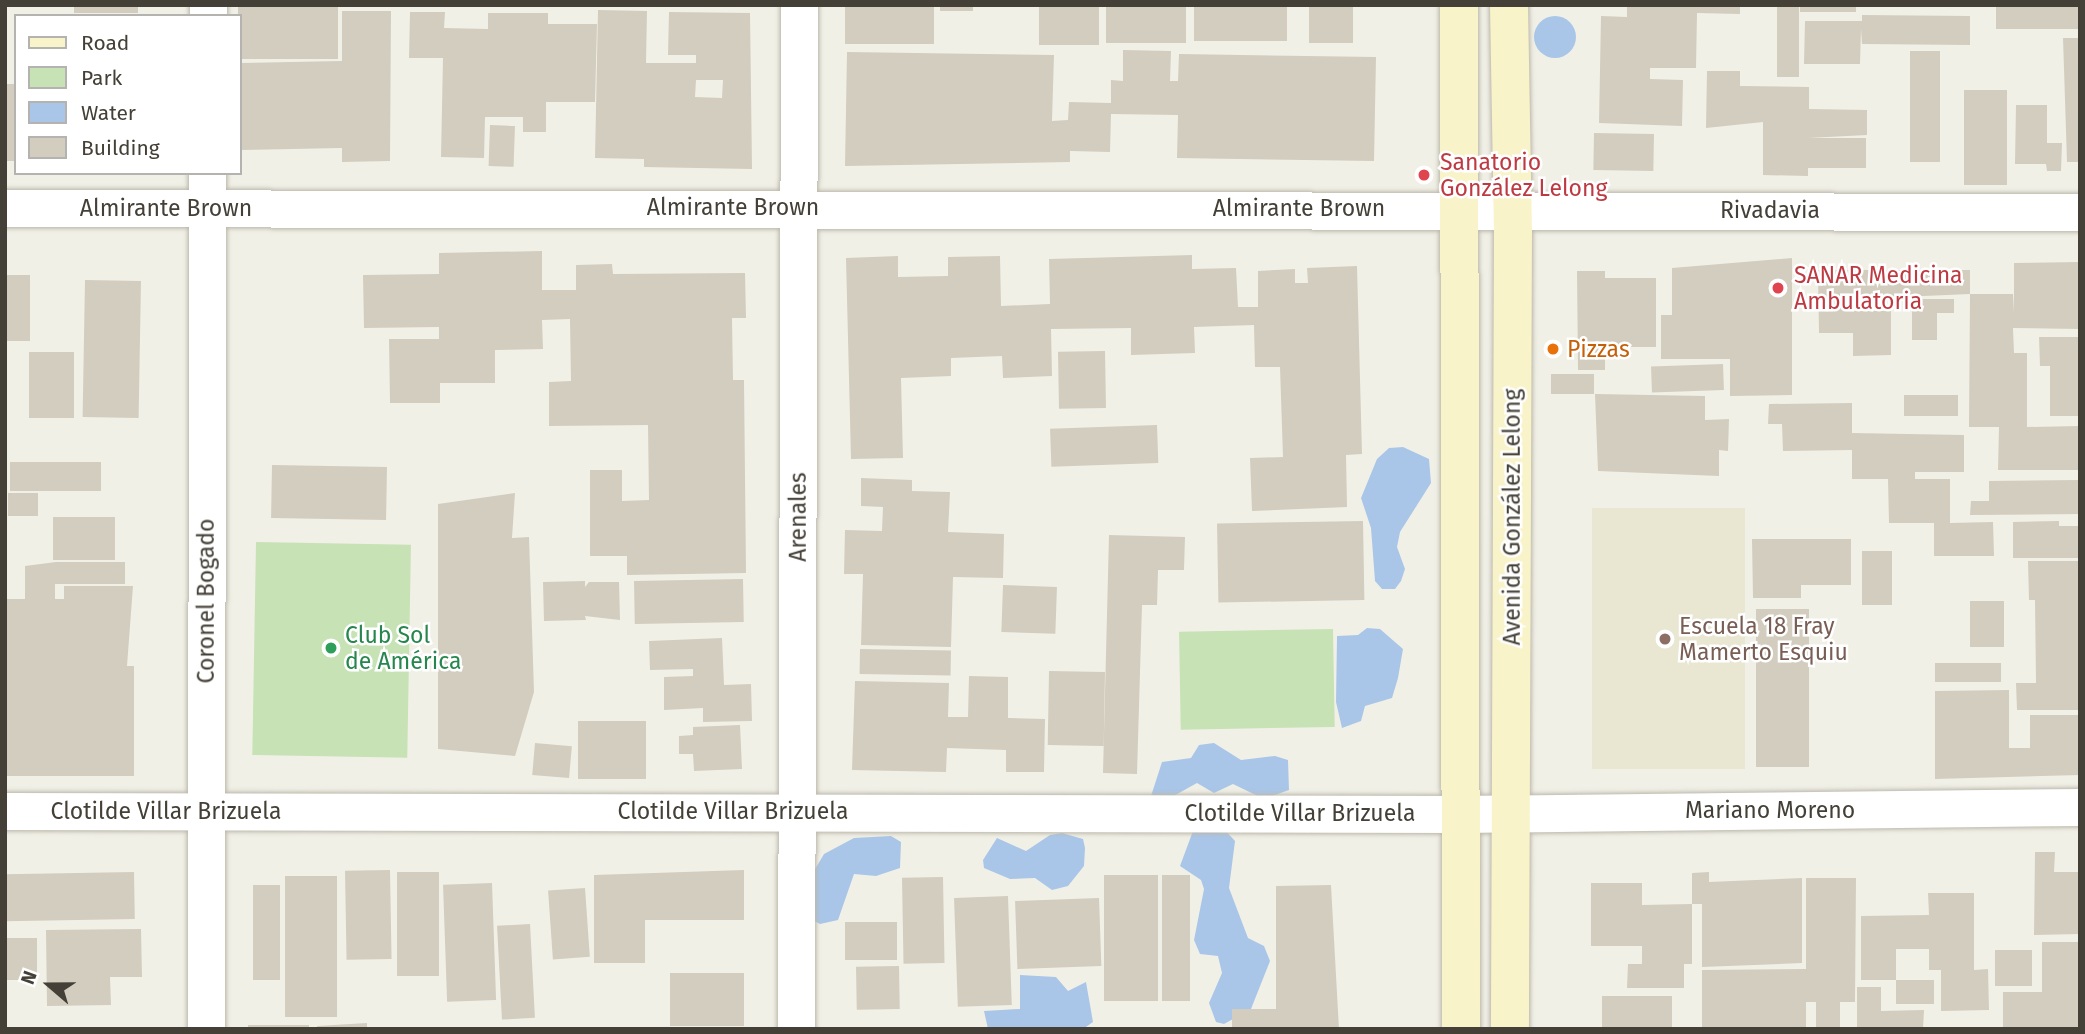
<!DOCTYPE html>
<meta charset="utf-8">
<style>
body{margin:0}
#map{position:relative;width:2085px;height:1034px;overflow:hidden;background:#f1f0e7;font-family:"Fira Sans",sans-serif}
div>[style]{position:absolute}
.education>*{inset:0;background:#e9e6d2;transform-origin:0 0}
.green>*{inset:0;background:#c7e2b4;transform-origin:0 0}
.water>*{inset:0;background:#a9c6e8}
.round{border-radius:50%}
.building>*{inset:0;background:#d2cdbe;transform-origin:0 0}
.roads{filter:drop-shadow(0 0 2px #bcb8ab) drop-shadow(0 0 2px #bcb8ab)}
.street>*{height:37px;margin:-18.5px;padding:0 18.5px;transform-origin:18.5px;border-radius:18.5px;background:#fff}
.secondary>*{height:38px;margin:-19px;padding:0 19px;transform-origin:19px;border-radius:19px;background:#f9f3ca}
.dots>*{width:19px;height:19px;translate:-50% -50%;box-sizing:border-box;border:4px solid #fff;border-radius:50%}
span{translate:-50% -50%;white-space:nowrap;text-align:center;line-height:1.15;-webkit-text-stroke:5px #fff;paint-order:stroke}
.health-label{font-size:23px;color:#be3a42}
.left{translate:0 -50%;text-align:left}
.street-label{font-size:23px;color:#444037}
.food-label{font-size:23px;color:#c56008}
.education-label{font-size:23px;color:#785e54}
.leisure-label{font-size:23px;color:#27864d}
.frame{position:absolute;inset:0;border:7px solid #444037;pointer-events:none}
.legend{position:absolute;left:14px;top:14px;width:228px;height:161px;box-sizing:border-box;background:#fff;border:2px solid #b4b3af;margin:0;padding:9px 12px;list-style:none;font-size:21px;color:#444037}
.legend li{display:flex;align-items:center;gap:14px;height:35px}
.legend b{width:35px;border:2px solid #b4b3af}
.north{position:absolute;left:14px;top:950px;width:70px;height:70px;-webkit-text-stroke:5px #fff;paint-order:stroke;rotate:290deg;font-size:19px;font-weight:700;line-height:28px;text-align:center;color:#444037}
.north::after{content:'';display:block;margin:auto;width:24px;height:32px;background:#444037;clip-path:polygon(50% 0,100% 100%,50% 72%,0 100%)}
</style>
<div id="map">
<div class="education">
<div style="left:1592px;top:508px;width:153px;height:261px"></div>
</div>
<div class="green">
<div style="left:256px;top:542px;width:155px;height:213px;rotate:1deg"></div>
<div style="left:1333px;top:629px;width:98px;height:154px;rotate:89deg"></div>
</div>
<div class="water">
<div class="round" style="left:1534px;top:16px;width:42px;height:42px"></div>
<div style="clip-path:polygon(1403px 447px,1429px 459px,1431px 483px,1400px 532px,1397px 547px,1405px 569px,1401px 581px,1395px 589px,1382px 589px,1375px 581px,1371px 528px,1361px 498px,1377px 459px,1389px 448px)"></div>
<div style="clip-path:polygon(1367px 628px,1380px 629px,1403px 649px,1398px 678px,1392px 698px,1365px 706px,1361px 721px,1342px 728px,1336px 702px,1337px 636px,1358px 635px)"></div>
<div style="clip-path:polygon(1214px 743px,1241px 760px,1275px 756px,1288px 760px,1289px 790px,1264px 799px,1233px 784px,1214px 793px,1197px 783px,1170px 798px,1151px 796px,1162px 762px,1191px 758px,1199px 745px)"></div>
<div style="clip-path:polygon(1223px 828px,1235px 841px,1229px 888px,1248px 938px,1264px 946px,1270px 961px,1251px 1009px,1224px 1024px,1216px 1022px,1209px 1003px,1222px 973px,1218px 956px,1200px 954px,1194px 940px,1204px 889px,1201px 880px,1180px 866px,1193px 831px)"></div>
<div style="clip-path:polygon(1062px 833px,1083px 839px,1085px 848px,1084px 866px,1068px 886px,1052px 890px,1035px 878px,1010px 879px,984px 868px,983px 860px,997px 838px,1026px 851px,1050px 835px)"></div>
<div style="clip-path:polygon(891px 836px,901px 842px,900px 868px,876px 876px,854px 874px,838px 920px,820px 924px,812px 920px,814px 871px,824px 854px,854px 838px)"></div>
<div style="clip-path:polygon(1020px 975px,1056px 977px,1068px 991px,1086px 982px,1093px 1022px,1083px 1029px,988px 1029px,984px 1011px,1020px 1009px)"></div>
</div>
<div class="building">
<div style="left:74px;top:5px;width:64px;height:8px"></div>
<div style="left:238px;top:5px;width:100px;height:54px"></div>
<div style="left:845px;top:5px;width:89px;height:39px"></div>
<div style="left:940px;top:5px;width:33px;height:6px"></div>
<div style="left:1039px;top:5px;width:60px;height:40px"></div>
<div style="left:1106px;top:5px;width:80px;height:38px"></div>
<div style="left:1194px;top:5px;width:93px;height:36px"></div>
<div style="left:1309px;top:5px;width:44px;height:38px"></div>
<div style="clip-path:polygon(1627px 5px,1740px 5px,1740px 14px,1697px 13px,1696px 68px,1650px 68px,1650px 79px,1683px 80px,1682px 126px,1599px 123px,1601px 16px,1627px 17px)"></div>
<div style="left:1777px;top:5px;width:22px;height:72px"></div>
<div style="left:1800px;top:5px;width:56px;height:7px"></div>
<div style="left:1996px;top:5px;width:84px;height:24px"></div>
<div style="clip-path:polygon(evenodd,598px 10px,647px 11px,646px 63px,696px 63px,696px 55px,668px 55px,669px 12px,750px 13px,752px 169px,644px 167px,644px 159px,595px 158px,598px 10px,696px 80px,723px 80px,722px 98px,695px 97px,696px 80px)"></div>
<div style="clip-path:polygon(342px 11px,391px 11px,390px 161px,342px 162px,342px 148px,240px 150px,240px 63px,342px 61px)"></div>
<div style="clip-path:polygon(410px 12px,445px 12px,444px 28px,488px 29px,488px 13px,548px 13px,548px 24px,597px 24px,595px 102px,546px 102px,546px 132px,523px 132px,523px 117px,485px 117px,484px 158px,441px 157px,443px 58px,409px 58px)"></div>
<div style="clip-path:polygon(1862px 15px,1970px 16px,1970px 45px,1862px 44px,1861px 28px,1860px 64px,1804px 64px,1805px 21px,1862px 21px)"></div>
<div style="clip-path:polygon(2063px 38px,2080px 38px,2080px 162px,2067px 162px)"></div>
<div style="clip-path:polygon(1123px 50px,1171px 51px,1170px 81px,1178px 81px,1179px 54px,1376px 57px,1374px 161px,1177px 158px,1178px 115px,1111px 114px,1110px 152px,1070px 151px,1070px 162px,845px 166px,847px 52px,1054px 55px,1052px 121px,1068px 120px,1069px 102px,1111px 103px,1111px 80px,1123px 81px)"></div>
<div style="left:1910px;top:51px;width:30px;height:111px"></div>
<div style="clip-path:polygon(1707px 71px,1740px 71px,1740px 86px,1809px 87px,1809px 109px,1867px 110px,1867px 135px,1808px 138px,1866px 138px,1866px 168px,1808px 168px,1808px 176px,1763px 175px,1763px 122px,1706px 128px)"></div>
<div style="left:5px;top:84px;width:11px;height:77px"></div>
<div style="left:1964px;top:90px;width:43px;height:95px"></div>
<div style="clip-path:polygon(2016px 105px,2047px 105px,2047px 143px,2062px 143px,2061px 171px,2047px 171px,2046px 164px,2015px 164px)"></div>
<div style="left:490px;top:125px;width:25px;height:41px;rotate:2deg"></div>
<div style="left:1594px;top:133px;width:60px;height:37px;rotate:1deg"></div>
<div style="clip-path:polygon(542px 251px,542px 290px,576px 290px,576px 265px,612px 264px,613px 274px,745px 273px,746px 318px,732px 318px,733px 380px,744px 380px,746px 573px,627px 575px,627px 556px,590px 556px,590px 470px,622px 470px,622px 501px,649px 500px,648px 425px,549px 426px,549px 382px,571px 381px,570px 319px,542px 320px,543px 349px,495px 350px,495px 383px,440px 383px,440px 403px,390px 403px,389px 339px,439px 339px,439px 327px,364px 328px,363px 275px,439px 274px,439px 253px)"></div>
<div style="clip-path:polygon(1192px 255px,1192px 269px,1236px 268px,1238px 307px,1258px 307px,1258px 271px,1295px 269px,1295px 283px,1308px 283px,1307px 268px,1357px 266px,1362px 454px,1346px 455px,1347px 507px,1252px 511px,1250px 458px,1283px 457px,1280px 367px,1255px 367px,1254px 325px,1194px 327px,1195px 353px,1131px 355px,1131px 328px,1051px 329px,1052px 376px,1003px 378px,1002px 356px,951px 358px,951px 376px,901px 378px,903px 458px,851px 459px,846px 258px,898px 256px,898px 277px,948px 276px,948px 257px,1000px 256px,1001px 306px,1050px 304px,1049px 259px)"></div>
<div style="clip-path:polygon(1792px 258px,1792px 395px,1730px 396px,1730px 359px,1661px 359px,1661px 315px,1672px 315px,1672px 268px)"></div>
<div style="clip-path:polygon(2080px 262px,2080px 329px,2013px 328px,2014px 353px,2027px 353px,2027px 427px,2080px 426px,2080px 470px,1998px 470px,1999px 427px,1969px 427px,1970px 294px,2013px 294px,2014px 313px,2014px 263px)"></div>
<div style="clip-path:polygon(1818px 270px,1970px 270px,1970px 294px,1853px 299px,1853px 311px,1891px 311px,1891px 355px,1853px 356px,1853px 333px,1819px 333px)"></div>
<div style="clip-path:polygon(1577px 271px,1605px 271px,1605px 278px,1656px 278px,1656px 347px,1605px 347px,1605px 370px,1578px 370px)"></div>
<div style="left:5px;top:275px;width:25px;height:66px"></div>
<div style="left:85px;top:280px;width:56px;height:137px;rotate:1deg"></div>
<div style="clip-path:polygon(1912px 299px,1954px 299px,1954px 313px,1937px 313px,1937px 340px,1912px 340px)"></div>
<div style="clip-path:polygon(2039px 337px,2080px 337px,2080px 416px,2050px 416px,2050px 366px,2040px 366px)"></div>
<div style="left:1105px;top:351px;width:57px;height:47px;rotate:89deg"></div>
<div style="left:29px;top:352px;width:45px;height:66px"></div>
<div style="left:1723px;top:364px;width:26px;height:72px;rotate:88deg"></div>
<div style="left:1551px;top:374px;width:43px;height:20px"></div>
<div style="clip-path:polygon(1595px 394px,1705px 396px,1705px 420px,1729px 419px,1728px 451px,1719px 450px,1719px 476px,1598px 471px)"></div>
<div style="left:1904px;top:395px;width:54px;height:21px"></div>
<div style="clip-path:polygon(1852px 403px,1852px 433px,1964px 435px,1964px 472px,1915px 472px,1915px 479px,1950px 479px,1950px 523px,1993px 522px,1994px 556px,1934px 556px,1934px 523px,1889px 523px,1888px 479px,1852px 479px,1852px 450px,1783px 451px,1782px 424px,1768px 424px,1769px 404px)"></div>
<div style="left:1157px;top:425px;width:38px;height:107px;rotate:88deg"></div>
<div style="left:10px;top:462px;width:91px;height:29px"></div>
<div style="left:272px;top:465px;width:115px;height:53px;rotate:1deg"></div>
<div style="clip-path:polygon(861px 478px,912px 480px,912px 491px,950px 492px,948px 532px,1004px 534px,1003px 578px,953px 577px,951px 647px,861px 645px,863px 574px,844px 574px,845px 530px,882px 531px,883px 507px,861px 506px)"></div>
<div style="clip-path:polygon(2080px 480px,2080px 514px,1970px 515px,1971px 501px,1989px 501px,1989px 481px)"></div>
<div style="left:8px;top:493px;width:30px;height:23px"></div>
<div style="clip-path:polygon(515px 493px,512px 538px,529px 537px,534px 692px,515px 756px,438px 749px,438px 504px)"></div>
<div style="left:53px;top:517px;width:62px;height:43px"></div>
<div style="left:1363px;top:521px;width:79px;height:146px;rotate:89deg"></div>
<div style="clip-path:polygon(2059px 521px,2059px 526px,2080px 526px,2080px 558px,2013px 558px,2013px 522px)"></div>
<div style="clip-path:polygon(1109px 535px,1185px 537px,1184px 570px,1158px 570px,1157px 605px,1142px 605px,1137px 774px,1103px 773px)"></div>
<div style="clip-path:polygon(1752px 539px,1851px 539px,1851px 585px,1801px 585px,1801px 598px,1753px 598px)"></div>
<div style="left:1862px;top:551px;width:30px;height:54px"></div>
<div style="clip-path:polygon(2028px 561px,2080px 561px,2080px 710px,2017px 710px,2016px 683px,2036px 683px,2035px 600px,2029px 600px)"></div>
<div style="clip-path:polygon(56px 562px,125px 562px,125px 584px,55px 584px,55px 599px,64px 599px,64px 586px,133px 586px,127px 666px,134px 666px,134px 776px,5px 776px,6px 599px,25px 599px,25px 566px)"></div>
<div style="left:743px;top:579px;width:43px;height:109px;rotate:89deg"></div>
<div style="clip-path:polygon(585px 581px,585px 587px,589px 582px,619px 582px,620px 620px,585px 616px,586px 620px,544px 621px,543px 582px)"></div>
<div style="left:1003px;top:585px;width:54px;height:47px;rotate:2deg"></div>
<div style="left:2004px;top:601px;width:46px;height:34px;rotate:90deg"></div>
<div style="left:1756px;top:609px;width:53px;height:158px"></div>
<div style="clip-path:polygon(722px 638px,724px 685px,751px 684px,752px 721px,703px 722px,703px 708px,664px 710px,664px 677px,693px 676px,693px 669px,650px 670px,649px 641px)"></div>
<div style="left:860px;top:649px;width:91px;height:25px;rotate:1deg"></div>
<div style="left:1935px;top:663px;width:66px;height:19px"></div>
<div style="left:1049px;top:671px;width:56px;height:74px;rotate:1deg"></div>
<div style="clip-path:polygon(969px 676px,1008px 677px,1008px 718px,1045px 719px,1044px 772px,1006px 772px,1006px 750px,947px 748px,946px 772px,852px 770px,855px 681px,949px 683px,948px 717px,968px 717px)"></div>
<div style="clip-path:polygon(2009px 690px,2009px 748px,2030px 748px,2030px 715px,2080px 715px,2080px 775px,1935px 779px,1935px 691px)"></div>
<div style="left:578px;top:721px;width:68px;height:58px"></div>
<div style="clip-path:polygon(740px 725px,742px 769px,694px 771px,693px 754px,679px 754px,679px 736px,693px 735px,693px 727px)"></div>
<div style="left:535px;top:743px;width:37px;height:32px;rotate:5deg"></div>
<div style="clip-path:polygon(2035px 852px,2055px 852px,2054px 872px,2080px 872px,2080px 934px,2034px 935px)"></div>
<div style="left:390px;top:870px;width:89px;height:45px;rotate:89deg"></div>
<div style="clip-path:polygon(744px 870px,744px 920px,645px 920px,645px 963px,594px 963px,594px 875px)"></div>
<div style="left:134px;top:872px;width:47px;height:129px;rotate:89deg"></div>
<div style="left:397px;top:872px;width:42px;height:104px"></div>
<div style="clip-path:polygon(1709px 872px,1709px 882px,1802px 878px,1802px 963px,1702px 967px,1702px 904px,1692px 904px,1692px 873px)"></div>
<div style="left:1104px;top:875px;width:54px;height:126px"></div>
<div style="left:1162px;top:875px;width:28px;height:126px"></div>
<div style="left:285px;top:876px;width:52px;height:141px"></div>
<div style="left:943px;top:877px;width:86px;height:41px;rotate:89deg"></div>
<div style="clip-path:polygon(1806px 878px,1856px 878px,1855px 1002px,1840px 1002px,1840px 1029px,1816px 1029px,1816px 1002px,1806px 1002px,1806px 1029px,1702px 1029px,1702px 970px,1806px 969px)"></div>
<div style="left:492px;top:883px;width:117px;height:49px;rotate:88deg"></div>
<div style="clip-path:polygon(1591px 883px,1642px 883px,1642px 905px,1692px 904px,1692px 964px,1684px 964px,1684px 988px,1627px 988px,1628px 964px,1642px 964px,1642px 946px,1591px 946px)"></div>
<div style="left:253px;top:885px;width:27px;height:95px"></div>
<div style="clip-path:polygon(1331px 885px,1339px 1029px,1232px 1029px,1232px 1009px,1276px 1009px,1276px 886px)"></div>
<div style="left:585px;top:888px;width:69px;height:37px;rotate:86deg"></div>
<div style="clip-path:polygon(1928px 893px,1974px 893px,1974px 970px,1988px 969px,1989px 1010px,1941px 1011px,1941px 970px,1929px 970px,1929px 949px,1896px 949px,1896px 980px,1861px 980px,1861px 916px,1929px 915px)"></div>
<div style="left:1008px;top:896px;width:109px;height:54px;rotate:88deg"></div>
<div style="left:1099px;top:898px;width:68px;height:84px;rotate:88deg"></div>
<div style="left:897px;top:922px;width:38px;height:52px;rotate:90deg"></div>
<div style="left:530px;top:924px;width:94px;height:33px;rotate:87deg"></div>
<div style="clip-path:polygon(141px 929px,142px 977px,110px 977px,111px 1005px,47px 1006px,46px 930px)"></div>
<div style="left:5px;top:938px;width:32px;height:42px"></div>
<div style="clip-path:polygon(2042px 942px,2080px 942px,2080px 1029px,2003px 1029px,2003px 992px,2042px 992px)"></div>
<div style="left:1995px;top:950px;width:37px;height:36px"></div>
<div style="left:899px;top:966px;width:43px;height:43px;rotate:89deg"></div>
<div style="left:744px;top:973px;width:53px;height:74px;rotate:90deg"></div>
<div style="left:1896px;top:980px;width:38px;height:24px"></div>
<div style="clip-path:polygon(1857px 987px,1881px 987px,1881px 1011px,1924px 1010px,1923px 1029px,1857px 1029px)"></div>
<div style="left:1602px;top:996px;width:70px;height:33px"></div>
<div style="clip-path:polygon(367px 1023px,367px 1029px,317px 1029px,317px 1026px)"></div>
<div style="left:248px;top:1025px;width:61px;height:4px"></div>
</div>
<div class="roads">
<div class="street">
<div style="left:208px;top:16px;width:11px;rotate:-90deg"></div>
<div style="left:5px;top:208px;width:2075px;rotate:0.11deg"></div>
<div style="left:5px;top:811px;width:1456px;rotate:0.12deg"></div>
<div style="left:1461px;top:814px;width:619px;rotate:-0.65deg"></div>
<div style="left:206px;top:1029px;width:856px;rotate:-89.93deg"></div>
<div style="left:796px;top:1029px;width:1024px;rotate:-89.83deg"></div>
</div>
<div class="secondary">
<div style="left:1459px;top:5px;width:1024px;rotate:89.89deg"></div>
<div style="left:1509px;top:5px;width:226px;rotate:89deg"></div>
<div style="left:1513px;top:231px;width:798px;rotate:90.22deg"></div>
</div>
</div>
<div class="dots">
<div style="left:1424px;top:175px;background:#e0444e"></div>
<div style="left:1778px;top:288px;background:#e0444e"></div>
<div style="left:1553px;top:349px;background:#e8710a"></div>
<div style="left:1665px;top:639px;background:#8d6e63"></div>
<div style="left:331px;top:648px;background:#2e9e5b"></div>
</div>
<div class="health-label">
<span class="left" style="left:1440px;top:175px">Sanatorio<br>González Lelong</span>
<span class="left" style="left:1794px;top:288px">SANAR Medicina<br>Ambulatoria</span>
</div>
<div class="street-label">
<span style="left:733px;top:207px">Almirante Brown</span>
<span style="left:166px;top:208px">Almirante Brown</span>
<span style="left:1299px;top:208px">Almirante Brown</span>
<span style="left:1770px;top:210px">Rivadavia</span>
<span style="left:798px;top:517px;rotate:-90deg">Arenales</span>
<span style="left:1512px;top:517px;rotate:-90deg">Avenida González Lelong</span>
<span style="left:206px;top:601px;rotate:-90deg">Coronel Bogado</span>
<span style="left:1770px;top:810px">Mariano Moreno</span>
<span style="left:166px;top:811px">Clotilde Villar Brizuela</span>
<span style="left:733px;top:811px">Clotilde Villar Brizuela</span>
<span style="left:1300px;top:813px">Clotilde Villar Brizuela</span>
</div>
<div class="food-label">
<span class="left" style="left:1567px;top:349px">Pizzas</span>
</div>
<div class="education-label">
<span class="left" style="left:1679px;top:639px">Escuela 18 Fray<br>Mamerto Esquiu</span>
</div>
<div class="leisure-label">
<span class="left" style="left:345px;top:648px">Club Sol<br>de América</span>
</div>
<div class="frame"></div>
<ul class="legend">
<li><b style="height:9px;background:#f9f3ca"></b>Road</li>
<li><b style="height:19px;background:#c7e2b4"></b>Park</li>
<li><b style="height:19px;background:#a9c6e8"></b>Water</li>
<li><b style="height:19px;background:#d2cdbe"></b>Building</li>
</ul>
<div class="north">N</div>
</div>
